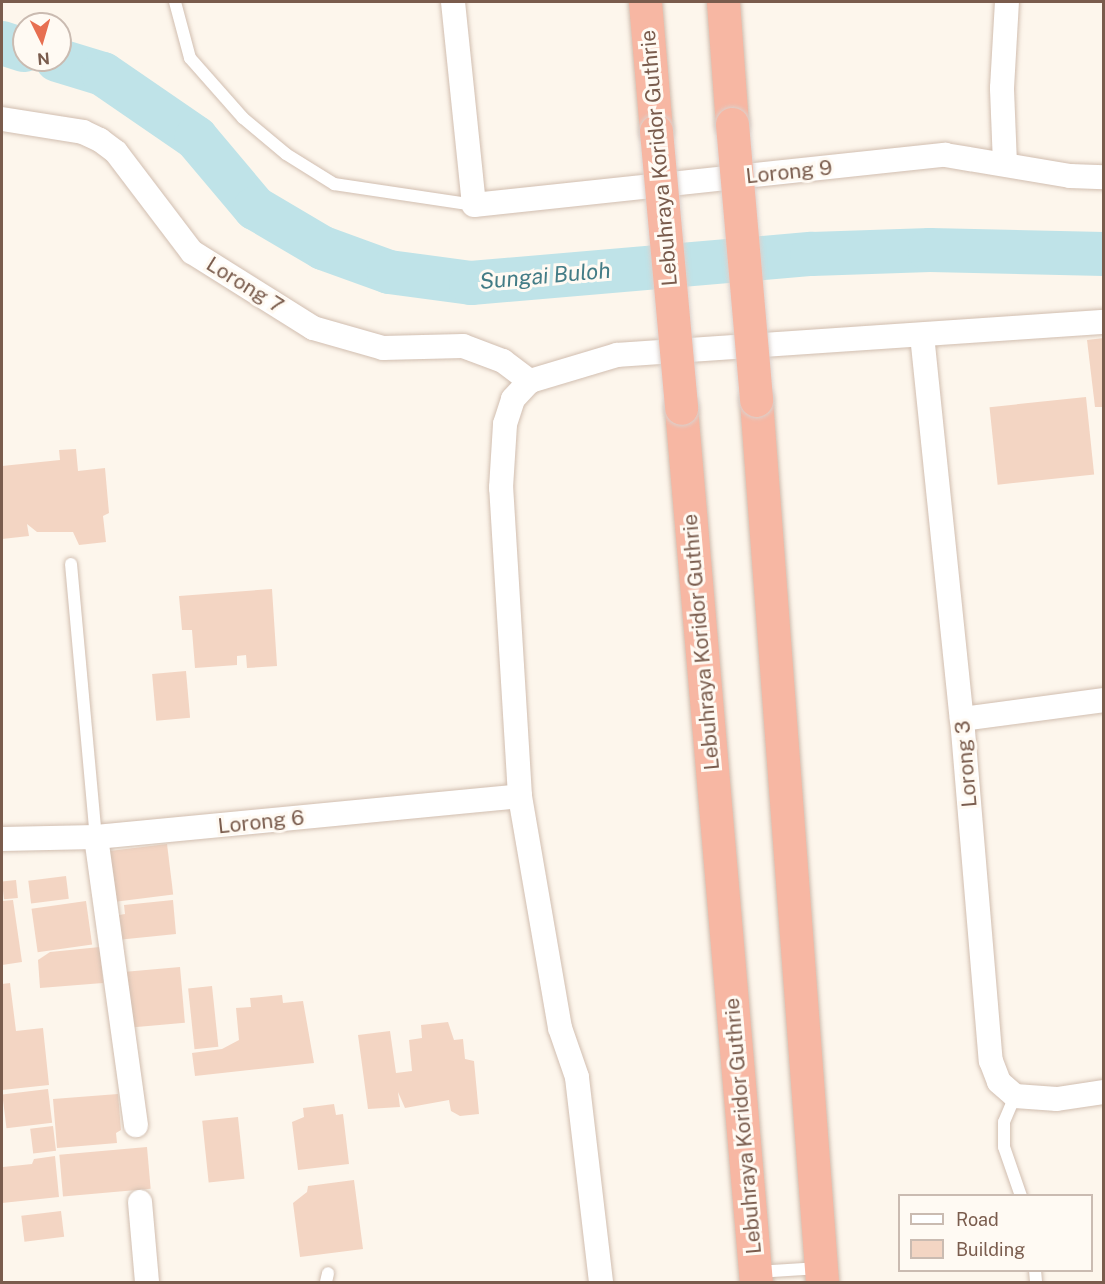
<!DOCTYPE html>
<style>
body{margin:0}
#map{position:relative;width:1105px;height:1284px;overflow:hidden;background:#fdf6ec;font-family:"Public Sans",sans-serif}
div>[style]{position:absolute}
.river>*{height:44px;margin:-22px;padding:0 22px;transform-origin:22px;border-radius:22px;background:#bfe3e8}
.building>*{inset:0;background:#f3d5c3;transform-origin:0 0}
.roads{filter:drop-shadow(0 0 2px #d1beb0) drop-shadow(0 0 2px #d1beb0)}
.lane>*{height:12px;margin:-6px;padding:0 6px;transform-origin:6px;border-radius:6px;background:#fff}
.street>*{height:24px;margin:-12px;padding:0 12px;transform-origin:12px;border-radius:12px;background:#fff}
.highway>*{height:33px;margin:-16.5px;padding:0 16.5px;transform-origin:16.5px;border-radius:16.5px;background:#f7b7a3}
.bridges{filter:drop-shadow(0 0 2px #dad1cd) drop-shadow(0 0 2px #dad1cd)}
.highway-bridge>*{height:33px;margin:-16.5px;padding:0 16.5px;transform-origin:16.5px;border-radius:16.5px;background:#f7b7a3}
span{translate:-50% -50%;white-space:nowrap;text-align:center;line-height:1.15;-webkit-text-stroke:6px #fffaf3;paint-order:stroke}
.street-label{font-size:21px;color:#7a5c4d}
.water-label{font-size:22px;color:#437c86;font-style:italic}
.frame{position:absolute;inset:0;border:3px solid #7a5c4d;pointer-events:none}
.legend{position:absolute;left:898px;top:1194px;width:195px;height:78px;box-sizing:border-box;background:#fffaf3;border:2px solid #cabbb1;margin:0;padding:8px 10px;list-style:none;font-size:18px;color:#7a5c4d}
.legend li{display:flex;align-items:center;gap:12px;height:30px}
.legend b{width:30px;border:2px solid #cabbb1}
.north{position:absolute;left:12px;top:12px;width:60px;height:60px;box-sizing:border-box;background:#fffaf3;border:2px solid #cabbb1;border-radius:50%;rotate:175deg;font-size:16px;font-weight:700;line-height:24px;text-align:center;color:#7a5c4d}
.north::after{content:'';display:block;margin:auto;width:21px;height:27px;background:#e76f51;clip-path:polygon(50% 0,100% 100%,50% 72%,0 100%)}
</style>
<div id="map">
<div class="river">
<div style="left:2px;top:43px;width:23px;rotate:18deg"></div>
<div style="left:57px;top:60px;width:48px;rotate:16.9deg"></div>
<div style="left:103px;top:74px;width:113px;rotate:34.5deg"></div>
<div style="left:196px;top:138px;width:92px;rotate:49.9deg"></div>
<div style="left:255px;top:208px;width:79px;rotate:30.5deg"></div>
<div style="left:323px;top:248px;width:70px;rotate:20deg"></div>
<div style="left:389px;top:272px;width:83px;rotate:7.6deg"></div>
<div style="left:471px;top:283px;width:342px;rotate:-4.9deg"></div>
<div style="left:812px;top:254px;width:118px;rotate:-1.9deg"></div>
<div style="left:930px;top:250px;width:174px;rotate:1.3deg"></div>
</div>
<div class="building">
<div style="clip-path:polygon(1104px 338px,1104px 407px,1095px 407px,1087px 340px)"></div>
<div style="left:1086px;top:397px;width:78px;height:97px;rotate:84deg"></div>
<div style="clip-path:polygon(76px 449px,78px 471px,105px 468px,109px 513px,103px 516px,106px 542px,79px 545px,73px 532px,37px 532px,27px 524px,29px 536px,2px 539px,2px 466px,60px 460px,59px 450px)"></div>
<div style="clip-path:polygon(272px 589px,277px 666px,247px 668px,246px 655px,237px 656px,237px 665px,195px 668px,192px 630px,182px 630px,179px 596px)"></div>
<div style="left:186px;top:671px;width:47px;height:34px;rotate:85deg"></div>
<div style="left:167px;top:844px;width:51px;height:64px;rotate:83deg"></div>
<div style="left:66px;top:876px;width:23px;height:38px;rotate:83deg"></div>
<div style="left:16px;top:880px;width:18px;height:14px;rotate:84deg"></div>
<div style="clip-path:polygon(13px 900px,22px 962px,2px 965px,2px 901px)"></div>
<div style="clip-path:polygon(173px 900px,176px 934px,117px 940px,114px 916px,125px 914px,124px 905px)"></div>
<div style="left:86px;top:901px;width:44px;height:55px;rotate:82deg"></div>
<div style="clip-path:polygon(100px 947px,103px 983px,40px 988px,38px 960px,50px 952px)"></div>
<div style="left:180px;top:967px;width:56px;height:54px;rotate:85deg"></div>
<div style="clip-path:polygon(10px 983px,16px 1031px,43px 1028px,49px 1085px,2px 1090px,2px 984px)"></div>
<div style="left:212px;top:986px;width:61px;height:24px;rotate:84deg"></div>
<div style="clip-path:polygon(282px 995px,283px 1003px,303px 1001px,314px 1063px,195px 1076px,192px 1053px,222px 1049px,239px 1040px,236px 1008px,251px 1007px,250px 998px)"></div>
<div style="clip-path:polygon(448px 1022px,454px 1040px,463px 1039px,465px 1059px,474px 1061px,479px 1114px,460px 1116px,451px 1111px,449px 1100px,405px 1108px,398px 1092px,400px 1107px,368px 1109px,358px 1035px,390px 1031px,396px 1073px,412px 1071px,409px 1040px,422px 1038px,421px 1025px)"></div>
<div style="left:48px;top:1089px;width:34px;height:46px;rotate:83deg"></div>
<div style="clip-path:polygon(118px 1094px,121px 1130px,116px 1133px,117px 1143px,57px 1148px,53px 1099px)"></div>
<div style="clip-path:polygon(334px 1104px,336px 1115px,343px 1114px,349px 1164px,298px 1170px,292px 1122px,304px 1117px,303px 1108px)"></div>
<div style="left:238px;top:1117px;width:62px;height:36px;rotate:84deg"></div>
<div style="left:53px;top:1126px;width:25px;height:23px;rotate:83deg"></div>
<div style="left:147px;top:1147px;width:42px;height:88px;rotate:85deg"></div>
<div style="clip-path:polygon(55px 1156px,59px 1197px,2px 1203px,3px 1167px,32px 1164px,34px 1159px)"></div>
<div style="clip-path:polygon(354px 1180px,363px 1249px,300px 1257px,293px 1203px,307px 1192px,308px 1186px)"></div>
<div style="left:61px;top:1211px;width:26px;height:40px;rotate:83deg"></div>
</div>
<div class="roads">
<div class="lane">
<div style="left:175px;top:2px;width:58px;rotate:75deg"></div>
<div style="left:190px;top:58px;width:80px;rotate:48.5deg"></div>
<div style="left:243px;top:118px;width:56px;rotate:39.9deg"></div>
<div style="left:286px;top:154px;width:57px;rotate:32deg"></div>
<div style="left:334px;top:184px;width:142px;rotate:8.5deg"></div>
<div style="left:71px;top:564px;width:274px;rotate:84.8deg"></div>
<div style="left:1015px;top:1096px;width:28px;rotate:113deg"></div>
<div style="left:1004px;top:1122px;width:25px;rotate:90deg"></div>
<div style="left:1004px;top:1147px;width:52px;rotate:70.9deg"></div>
<div style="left:1035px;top:1270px;width:12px;rotate:85deg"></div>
<div style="left:756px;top:1272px;width:64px;rotate:-3.6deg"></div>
<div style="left:326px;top:1282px;width:9px;rotate:-77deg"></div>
</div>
<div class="street">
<div style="left:453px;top:2px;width:204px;rotate:84.1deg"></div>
<div style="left:474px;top:205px;width:474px;rotate:-6.1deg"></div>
<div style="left:945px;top:155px;width:127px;rotate:9.5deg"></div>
<div style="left:1070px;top:176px;width:34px;rotate:2deg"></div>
<div style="left:2px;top:119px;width:82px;rotate:9.1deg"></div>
<div style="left:83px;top:132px;width:19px;rotate:25deg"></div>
<div style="left:100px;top:140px;width:20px;rotate:37deg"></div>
<div style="left:116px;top:152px;width:126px;rotate:52.8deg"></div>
<div style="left:192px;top:252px;width:143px;rotate:32.1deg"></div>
<div style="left:313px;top:328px;width:73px;rotate:15.9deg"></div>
<div style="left:383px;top:348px;width:80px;rotate:-1.4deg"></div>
<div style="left:463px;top:346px;width:43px;rotate:20.6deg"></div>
<div style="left:503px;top:361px;width:34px;rotate:37deg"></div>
<div style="left:1005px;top:164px;width:76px;rotate:-92.3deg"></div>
<div style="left:1002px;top:88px;width:86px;rotate:-86.7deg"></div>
<div style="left:922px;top:335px;width:386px;rotate:84.1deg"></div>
<div style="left:962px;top:719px;width:343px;rotate:85.2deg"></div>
<div style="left:991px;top:1061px;width:22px;rotate:69deg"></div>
<div style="left:999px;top:1082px;width:21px;rotate:41deg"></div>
<div style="left:1015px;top:1096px;width:42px;rotate:4.1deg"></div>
<div style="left:1057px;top:1099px;width:48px;rotate:-8.5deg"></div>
<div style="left:962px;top:719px;width:143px;rotate:-7.6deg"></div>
<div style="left:96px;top:837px;width:291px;rotate:82.1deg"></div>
<div style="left:2px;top:839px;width:94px;rotate:-1.2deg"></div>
<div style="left:96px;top:837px;width:426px;rotate:-5.5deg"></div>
<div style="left:140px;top:1202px;width:80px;rotate:85deg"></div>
<div style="left:601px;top:1282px;width:206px;rotate:-96.7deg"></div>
<div style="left:577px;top:1077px;width:52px;rotate:-109.1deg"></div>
<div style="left:560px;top:1028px;width:235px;rotate:-99.8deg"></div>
<div style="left:520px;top:796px;width:309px;rotate:-93.5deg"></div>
<div style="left:501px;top:488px;width:64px;rotate:-86.4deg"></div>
<div style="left:505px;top:424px;width:26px;rotate:-72deg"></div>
<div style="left:513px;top:399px;width:25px;rotate:-47deg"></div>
<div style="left:530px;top:381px;width:91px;rotate:-16.6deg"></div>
<div style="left:617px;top:355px;width:488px;rotate:-3.9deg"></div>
</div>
<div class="highway">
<div style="left:645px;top:2px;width:129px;rotate:85.1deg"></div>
<div style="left:723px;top:2px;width:122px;rotate:85.8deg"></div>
<div style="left:756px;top:400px;width:884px;rotate:85.72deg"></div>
<div style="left:681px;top:408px;width:877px;rotate:85.1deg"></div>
</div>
</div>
<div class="bridges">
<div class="highway-bridge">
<div style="left:732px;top:124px;width:277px;rotate:85deg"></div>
<div style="left:656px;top:131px;width:278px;rotate:84.8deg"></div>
</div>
</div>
<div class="street-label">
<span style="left:659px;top:158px;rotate:-95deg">Lebuhraya Koridor Guthrie</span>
<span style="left:789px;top:172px;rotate:-6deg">Lorong 9</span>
<span style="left:245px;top:285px;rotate:32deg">Lorong 7</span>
<span style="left:701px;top:642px;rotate:-95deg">Lebuhraya Koridor Guthrie</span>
<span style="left:966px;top:764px;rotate:-95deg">Lorong 3</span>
<span style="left:261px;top:822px;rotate:-6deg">Lorong 6</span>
<span style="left:743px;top:1126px;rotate:-95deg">Lebuhraya Koridor Guthrie</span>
</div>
<div class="water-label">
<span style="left:545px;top:276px;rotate:-5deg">Sungai Buloh</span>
</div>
<div class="frame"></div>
<ul class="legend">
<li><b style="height:8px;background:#fff"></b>Road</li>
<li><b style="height:16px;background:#f3d5c3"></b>Building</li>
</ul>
<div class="north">N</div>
</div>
